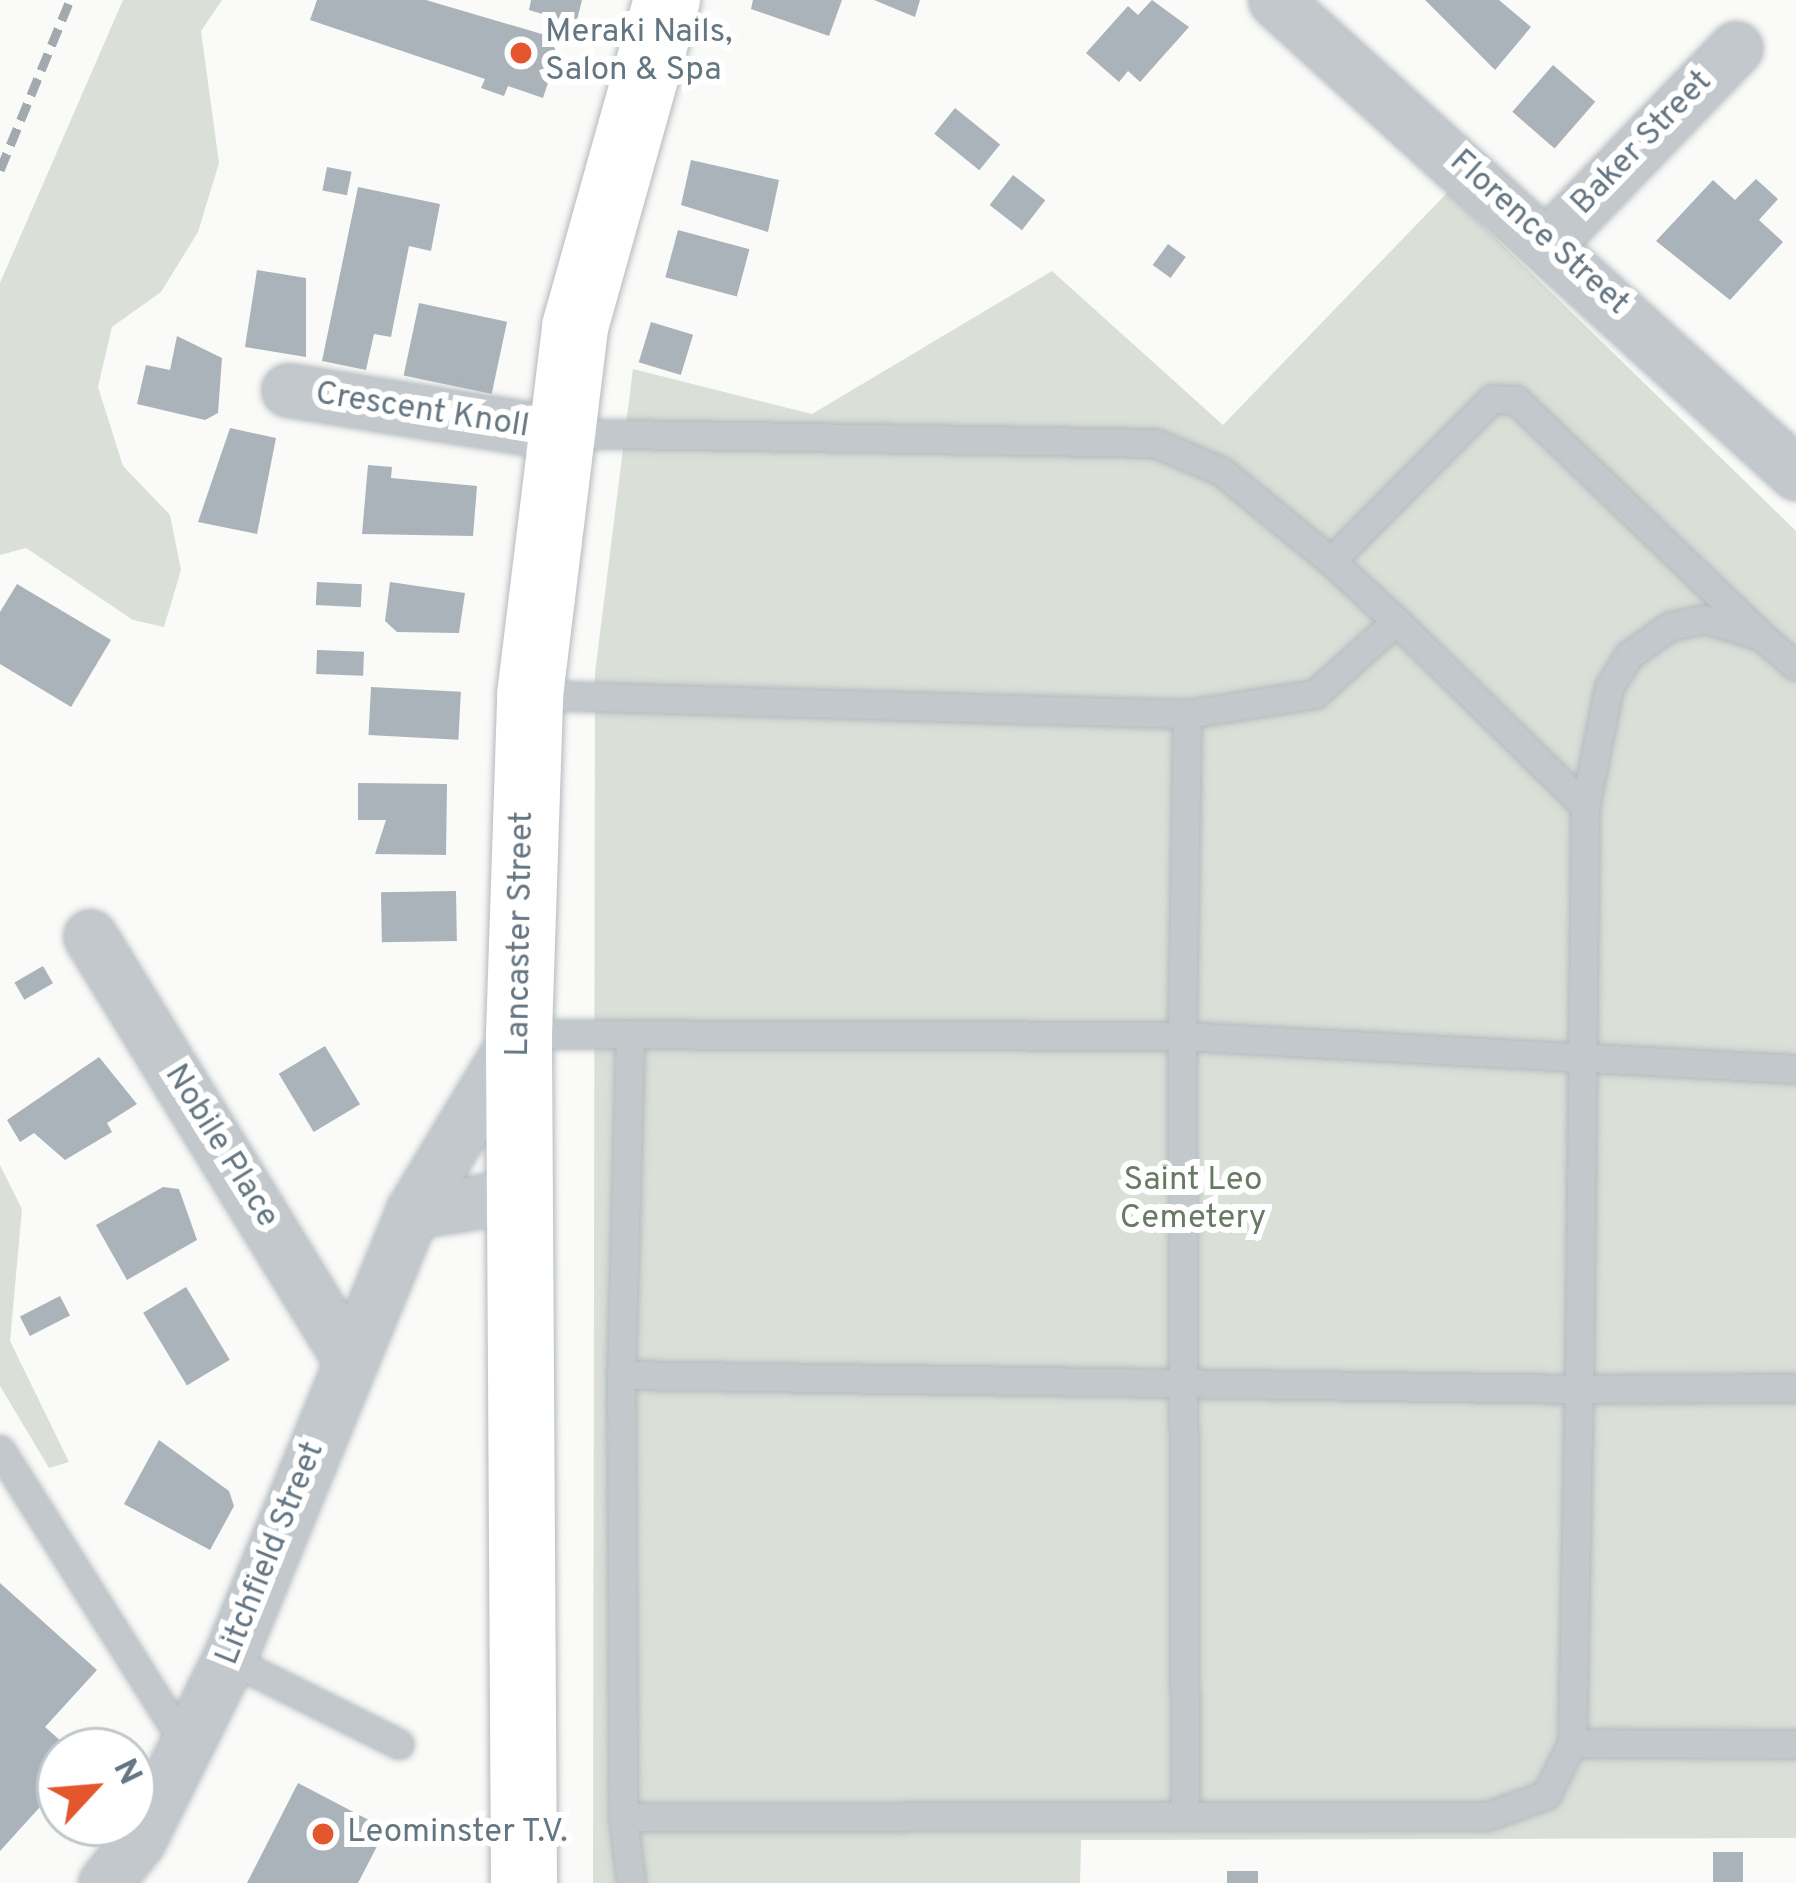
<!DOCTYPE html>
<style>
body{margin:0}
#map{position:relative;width:1796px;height:1883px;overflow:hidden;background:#fafaf8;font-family:Overpass,sans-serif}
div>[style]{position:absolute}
.green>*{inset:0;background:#dadfd7}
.building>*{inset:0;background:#aab3b9;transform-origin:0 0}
.roads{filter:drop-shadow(0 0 3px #b3babf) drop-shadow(0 0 3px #b3babf)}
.service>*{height:27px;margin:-13.5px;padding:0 13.5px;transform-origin:13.5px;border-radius:13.5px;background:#c3c8cc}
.minor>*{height:51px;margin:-25.5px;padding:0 25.5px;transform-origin:25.5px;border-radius:25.5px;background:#c3c8cc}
.secondary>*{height:66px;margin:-33px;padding:0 33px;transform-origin:33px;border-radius:33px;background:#fff}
.rail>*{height:9px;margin-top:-4.5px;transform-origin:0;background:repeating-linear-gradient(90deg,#a2aab0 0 18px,transparent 0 27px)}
.dots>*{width:33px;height:33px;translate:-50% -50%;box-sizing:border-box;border:6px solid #fff;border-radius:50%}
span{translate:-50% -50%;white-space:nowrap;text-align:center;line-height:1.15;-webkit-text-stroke:12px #fff;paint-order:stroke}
.poi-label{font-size:33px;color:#657683}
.left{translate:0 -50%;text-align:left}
.street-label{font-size:33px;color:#657683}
.park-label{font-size:33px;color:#687a64}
.north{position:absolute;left:36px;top:1727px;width:120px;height:120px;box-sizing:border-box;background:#fff;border:3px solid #c1c8cd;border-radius:50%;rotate:64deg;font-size:33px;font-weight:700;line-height:48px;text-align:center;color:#657683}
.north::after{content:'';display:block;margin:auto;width:42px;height:54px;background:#e4572e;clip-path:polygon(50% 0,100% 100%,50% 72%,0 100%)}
</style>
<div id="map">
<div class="green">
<div style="clip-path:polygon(123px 0,222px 0,201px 31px,219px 163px,198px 232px,161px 292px,112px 327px,98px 387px,123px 466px,170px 515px,181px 570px,164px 627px,133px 620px,26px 548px,0 555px,0 283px)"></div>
<div style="clip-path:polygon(1448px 192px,1796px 531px,1796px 1838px,1081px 1840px,1080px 1883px,593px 1883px,595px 673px,633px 369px,812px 414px,1052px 271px,1223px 425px)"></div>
<div style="clip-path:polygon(0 1165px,22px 1209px,10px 1341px,69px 1462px,49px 1468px,0 1386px)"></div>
</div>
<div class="building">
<div style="clip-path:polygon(317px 0,426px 0,562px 40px,543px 98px,508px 86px,504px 96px,481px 88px,485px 79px,310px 20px)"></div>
<div style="clip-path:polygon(531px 0,582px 0,576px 24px,529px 10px)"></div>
<div style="clip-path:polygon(753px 0,842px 0,829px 36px,751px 9px)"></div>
<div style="clip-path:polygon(874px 0,920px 0,915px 17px)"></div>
<div style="clip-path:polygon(1152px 0,1189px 27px,1140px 82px,1128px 71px,1119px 82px,1086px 53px,1128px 6px,1138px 15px)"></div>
<div style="clip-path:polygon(1425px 0,1499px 0,1531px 27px,1495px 70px)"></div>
<div style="left:1553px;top:65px;width:56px;height:62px;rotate:41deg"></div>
<div style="left:955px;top:108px;width:58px;height:33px;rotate:39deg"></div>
<div style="clip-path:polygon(691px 160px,779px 180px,768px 232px,681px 205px)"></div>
<div style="left:327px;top:167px;width:25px;height:24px;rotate:11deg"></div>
<div style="left:1013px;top:175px;width:41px;height:38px;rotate:38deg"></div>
<div style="clip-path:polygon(1756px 179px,1778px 199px,1759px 220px,1783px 242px,1730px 300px,1656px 241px,1713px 180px,1735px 200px)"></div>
<div style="clip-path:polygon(358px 187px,440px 204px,431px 251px,409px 246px,391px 337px,374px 334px,366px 370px,322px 361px)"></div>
<div style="left:678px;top:230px;width:74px;height:49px;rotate:15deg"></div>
<div style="left:1168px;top:244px;width:22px;height:26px;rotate:36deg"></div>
<div style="clip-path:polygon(257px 270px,306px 278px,306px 357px,245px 347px)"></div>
<div style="left:419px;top:303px;width:90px;height:74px;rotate:12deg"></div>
<div style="left:651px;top:322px;width:44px;height:42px;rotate:17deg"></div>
<div style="clip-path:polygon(177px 336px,222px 358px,218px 413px,205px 420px,137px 404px,146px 365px,170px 370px)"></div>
<div style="clip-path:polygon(230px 428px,276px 438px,257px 534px,198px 522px)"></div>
<div style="clip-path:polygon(368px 465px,392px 467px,391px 478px,477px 486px,473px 536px,362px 534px)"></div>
<div style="left:317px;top:582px;width:45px;height:23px;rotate:3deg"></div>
<div style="clip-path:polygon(390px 582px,465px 593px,459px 633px,397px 632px,385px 621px)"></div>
<div style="clip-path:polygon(17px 584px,111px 640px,71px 707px,0 664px,0 612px)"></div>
<div style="left:317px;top:650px;width:47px;height:24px;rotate:2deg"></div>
<div style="left:371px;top:687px;width:90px;height:48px;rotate:3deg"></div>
<div style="clip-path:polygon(358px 783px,447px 784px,446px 855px,375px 854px,386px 820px,358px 820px)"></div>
<div style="left:456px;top:891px;width:50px;height:75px;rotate:89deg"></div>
<div style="left:43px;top:966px;width:20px;height:33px;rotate:60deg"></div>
<div style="left:325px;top:1046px;width:68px;height:54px;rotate:59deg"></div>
<div style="clip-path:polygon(99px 1057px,137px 1104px,107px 1123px,112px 1132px,65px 1160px,34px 1133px,20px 1142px,7px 1120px)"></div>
<div style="clip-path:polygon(163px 1187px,179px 1189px,197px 1240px,127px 1280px,96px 1225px)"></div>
<div style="left:186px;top:1287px;width:85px;height:50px;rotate:59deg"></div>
<div style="left:60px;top:1296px;width:22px;height:45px;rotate:63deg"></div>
<div style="clip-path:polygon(159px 1440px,229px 1491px,234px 1506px,210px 1550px,124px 1504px)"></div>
<div style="clip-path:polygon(0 1583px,97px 1670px,45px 1727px,72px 1751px,60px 1751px,60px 1785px,0 1851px)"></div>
<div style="clip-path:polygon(298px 1783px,386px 1829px,358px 1883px,247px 1883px)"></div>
<div style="left:1743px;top:1852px;width:30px;height:30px;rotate:90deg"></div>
<div style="left:1258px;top:1871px;width:12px;height:31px;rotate:90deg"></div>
</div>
<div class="roads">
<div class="service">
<div style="left:561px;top:433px;width:594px;rotate:0.96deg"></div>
<div style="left:1155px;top:443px;width:72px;rotate:23deg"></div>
<div style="left:1221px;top:471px;width:142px;rotate:39.3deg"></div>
<div style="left:1761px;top:636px;width:46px;rotate:40.6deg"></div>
<div style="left:530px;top:695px;width:657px;rotate:1.66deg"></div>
<div style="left:1187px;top:714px;width:130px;rotate:-8.9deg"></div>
<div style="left:1315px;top:694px;width:109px;rotate:-42deg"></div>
<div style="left:1396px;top:621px;width:88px;rotate:-137.3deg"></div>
<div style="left:1331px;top:561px;width:228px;rotate:-45.2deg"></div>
<div style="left:1492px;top:399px;width:24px;rotate:2deg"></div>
<div style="left:1516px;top:400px;width:340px;rotate:43.9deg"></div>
<div style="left:1761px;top:636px;width:59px;rotate:-163.4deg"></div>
<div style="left:1704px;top:619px;width:35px;rotate:168deg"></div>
<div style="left:1670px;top:626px;width:50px;rotate:144.7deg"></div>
<div style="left:1629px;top:655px;width:38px;rotate:122deg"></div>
<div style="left:1609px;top:687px;width:121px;rotate:101.4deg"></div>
<div style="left:1585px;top:806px;width:264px;rotate:-135.6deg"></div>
<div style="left:1187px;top:714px;width:322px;rotate:90.9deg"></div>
<div style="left:1182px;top:1036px;width:615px;rotate:3.08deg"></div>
<div style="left:519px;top:1034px;width:663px;rotate:0.17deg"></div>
<div style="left:1182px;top:1036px;width:780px;rotate:89.78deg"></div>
<div style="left:1185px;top:1816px;width:302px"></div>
<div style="left:1487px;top:1816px;width:63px;rotate:-19.6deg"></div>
<div style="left:1546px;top:1795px;width:58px;rotate:-63.4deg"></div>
<div style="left:1572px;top:1743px;width:224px;rotate:0.3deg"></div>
<div style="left:630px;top:1036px;width:339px;rotate:91.5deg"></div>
<div style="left:621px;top:1375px;width:958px;rotate:0.84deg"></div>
<div style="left:1579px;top:1389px;width:583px;rotate:-89.41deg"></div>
<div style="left:621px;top:1375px;width:442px;rotate:89.7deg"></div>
<div style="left:623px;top:1817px;width:562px;rotate:-0.1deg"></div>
<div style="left:0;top:1450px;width:352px;rotate:57.8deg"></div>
<div style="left:229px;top:1659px;width:190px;rotate:26.6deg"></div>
<div style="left:1572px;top:1743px;width:354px;rotate:-88.9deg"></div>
<div style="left:1579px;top:1389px;width:217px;rotate:-0.3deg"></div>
<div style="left:623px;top:1817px;width:66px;rotate:83.1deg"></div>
</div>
<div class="minor">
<div style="left:1275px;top:0;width:704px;rotate:42.24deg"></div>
<div style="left:1550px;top:241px;width:268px;rotate:-46.1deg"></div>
<div style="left:288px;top:390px;width:272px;rotate:9.1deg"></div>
<div style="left:90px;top:936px;width:495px;rotate:58.5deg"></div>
<div style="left:412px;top:1212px;width:208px;rotate:-59deg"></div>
<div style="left:105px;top:1883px;width:55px;rotate:-51.7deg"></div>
<div style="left:139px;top:1840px;width:202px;rotate:-63.6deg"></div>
<div style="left:229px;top:1659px;width:483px;rotate:-67.7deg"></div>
<div style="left:412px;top:1212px;width:109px;rotate:-8.9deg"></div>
</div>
<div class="secondary">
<div style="left:524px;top:1883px;width:849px;rotate:-90.34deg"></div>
<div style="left:519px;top:1034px;width:339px;rotate:-88.1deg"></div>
<div style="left:530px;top:695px;width:371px;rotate:-83deg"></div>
<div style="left:575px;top:327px;width:340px;rotate:-74.3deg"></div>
</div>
</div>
<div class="rail">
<div style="left:0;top:170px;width:184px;rotate:-67.6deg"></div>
</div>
<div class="dots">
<div style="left:521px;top:53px;background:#e4572e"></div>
<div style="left:323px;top:1834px;background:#e4572e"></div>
</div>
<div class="poi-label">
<span class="left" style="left:545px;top:53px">Meraki Nails,<br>Salon &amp; Spa</span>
<span class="left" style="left:347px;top:1834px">Leominster T.V.</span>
</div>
<div class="street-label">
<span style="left:1643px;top:144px;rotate:-46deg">Baker Street</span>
<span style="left:1538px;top:234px;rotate:42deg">Florence Street</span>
<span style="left:422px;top:412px;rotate:9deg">Crescent Knoll</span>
<span style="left:522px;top:934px;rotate:-89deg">Lancaster Street</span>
<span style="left:220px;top:1147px;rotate:58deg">Nobile Place</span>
<span style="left:272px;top:1554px;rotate:-68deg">Litchfield Street</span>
</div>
<div class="park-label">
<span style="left:1193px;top:1201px">Saint Leo<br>Cemetery</span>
</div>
<div class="north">N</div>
</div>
